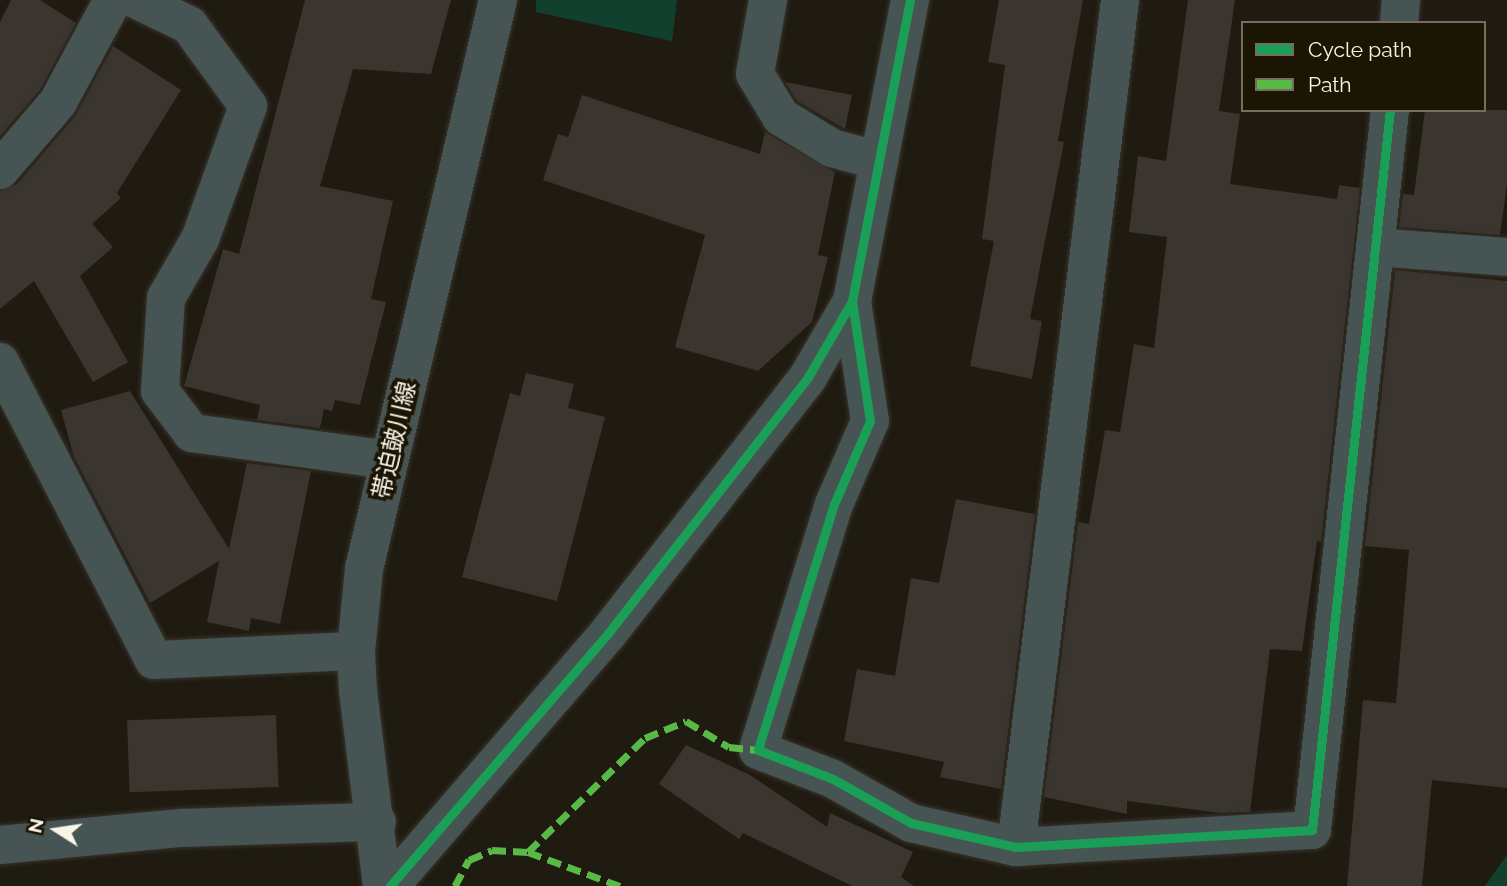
<!DOCTYPE html>
<meta charset="utf-8">
<style>
body{margin:0}
#map{position:relative;width:1507px;height:886px;overflow:hidden;background:#1f1b11;font-family:Raleway,"Noto Sans JP",sans-serif}
div>[style]{position:absolute}
.green>*{inset:0;background:#12402e}
.building>*{inset:0;background:#3a352e;transform-origin:0 0}
.roads{filter:drop-shadow(0 0 2px #38342c) drop-shadow(0 0 2px #38342c)}
.minor>*{height:38px;margin:-19px;padding:0 19px;transform-origin:19px;border-radius:19px;background:#475454}
.tertiary>*{height:38px;margin:-19px;padding:0 19px;transform-origin:19px;border-radius:19px;background:#475454}
.quiet>*{height:7px;margin-top:-3.5px;transform-origin:0;background:repeating-linear-gradient(90deg,#58b947 0 14px,transparent 0 21px)}
.cycleway>*{height:9px;margin:-4.5px;padding:0 4.5px;transform-origin:4.5px;border-radius:4.5px;background:#1a9f57}
span{translate:-50% -50%;white-space:nowrap;text-align:center;line-height:1.15;-webkit-text-stroke:7px #1b1503;paint-order:stroke}
.street-label{font-size:24px;color:#f8f4e8}
.legend{position:absolute;left:1241px;top:21px;width:245px;height:91px;box-sizing:border-box;background:#1b1503;border:2px solid #736e5f;margin:0;padding:9px 12px;list-style:none;font-size:21px;color:#f8f4e8}
.legend li{display:flex;align-items:center;gap:14px;height:35px}
.legend b{width:35px;border:2px solid #736e5f}
.north{position:absolute;left:21px;top:795px;width:70px;height:70px;-webkit-text-stroke:5px #1b1503;paint-order:stroke;rotate:282deg;font-size:19px;font-weight:700;line-height:28px;text-align:center;color:#f8f4e8}
.north::after{content:'';display:block;margin:auto;width:24px;height:32px;background:#f8f4e8;clip-path:polygon(50% 0,100% 100%,50% 72%,0 100%)}
</style>
<div id="map">
<div class="green">
<div style="clip-path:polygon(536px 0,677px 0,672px 41px,536px 12px)"></div>
<div style="clip-path:polygon(1507px 855px,1507px 886px,1485px 886px)"></div>
</div>
<div class="building">
<div style="clip-path:polygon(11px 0,40px 0,76px 23px,40px 90px,0 136px,0 22px)"></div>
<div style="clip-path:polygon(305px 0,451px 0,431px 74px,353px 69px,320px 186px,393px 201px,371px 299px,386px 302px,360px 405px,335px 400px,332px 411px,324px 409px,320px 428px,257px 420px,260px 405px,184px 386px,223px 249px,239px 254px)"></div>
<div style="clip-path:polygon(999px 0,1083px 0,1058px 141px,1064px 142px,1030px 319px,1042px 321px,1032px 379px,970px 366px,994px 241px,982px 239px,1005px 65px,988px 62px)"></div>
<div style="clip-path:polygon(1188px 0,1235px 0,1219px 111px,1240px 114px,1230px 184px,1337px 199px,1339px 185px,1360px 188px,1321px 542px,1317px 541px,1302px 651px,1270px 649px,1250px 812px,1221px 813px,1127px 801px,1127px 814px,1044px 797px,1078px 522px,1089px 524px,1105px 430px,1120px 432px,1134px 344px,1154px 348px,1167px 237px,1129px 232px,1138px 156px,1166px 161px)"></div>
<div style="clip-path:polygon(113px 46px,181px 90px,117px 193px,121px 198px,92px 224px,113px 247px,80px 276px,128px 362px,93px 382px,34px 281px,0 309px,0 191px,17px 184px,75px 116px)"></div>
<div style="clip-path:polygon(785px 82px,852px 95px,845px 129px,797px 101px)"></div>
<div style="clip-path:polygon(582px 95px,760px 154px,765px 132px,835px 172px,818px 255px,828px 257px,812px 322px,758px 371px,675px 347px,705px 235px,543px 180px,558px 134px,568px 137px)"></div>
<div style="clip-path:polygon(1425px 110px,1507px 110px,1507px 184px,1500px 235px,1399px 227px,1403px 194px,1414px 195px)"></div>
<div style="clip-path:polygon(1395px 270px,1507px 281px,1507px 788px,1432px 780px,1422px 886px,1347px 886px,1363px 700px,1396px 703px,1409px 550px,1365px 546px)"></div>
<div style="clip-path:polygon(526px 373px,574px 384px,568px 408px,605px 417px,557px 601px,462px 577px,510px 393px,520px 396px)"></div>
<div style="clip-path:polygon(130px 391px,229px 549px,247px 463px,311px 471px,280px 624px,251px 618px,249px 631px,207px 622px,219px 561px,150px 603px,74px 457px,61px 410px)"></div>
<div style="clip-path:polygon(956px 499px,1035px 514px,1001px 789px,940px 777px,944px 762px,844px 741px,857px 669px,895px 676px,911px 578px,939px 583px)"></div>
<div style="left:276px;top:715px;width:72px;height:149px;rotate:88deg"></div>
<div style="clip-path:polygon(686px 745px,750px 775px,827px 827px,830px 813px,913px 852px,901px 877px,914px 886px,852px 886px,743px 833px,739px 839px,659px 784px)"></div>
</div>
<div class="roads">
<div class="minor">
<div style="left:137px;top:0;width:58px;rotate:25.7deg"></div>
<div style="left:189px;top:25px;width:100px;rotate:53.9deg"></div>
<div style="left:248px;top:106px;width:141px;rotate:109.8deg"></div>
<div style="left:200px;top:239px;width:68px;rotate:120deg"></div>
<div style="left:166px;top:298px;width:93px;rotate:93.7deg"></div>
<div style="left:160px;top:391px;width:53px;rotate:52.7deg"></div>
<div style="left:192px;top:433px;width:199px;rotate:7.8deg"></div>
<div style="left:768px;top:0;width:75px;rotate:100deg"></div>
<div style="left:755px;top:74px;width:50px;rotate:58.8deg"></div>
<div style="left:781px;top:117px;width:60px;rotate:31.3deg"></div>
<div style="left:832px;top:148px;width:49px;rotate:15.5deg"></div>
<div style="left:1399px;top:23px;width:23px;rotate:-85deg"></div>
<div style="left:0;top:170px;width:89px;rotate:-49.5deg"></div>
<div style="left:58px;top:102px;width:116px;rotate:-61.7deg"></div>
<div style="left:1375px;top:247px;width:132px;rotate:4.3deg"></div>
<div style="left:852px;top:301px;width:121px;rotate:81.5deg"></div>
<div style="left:870px;top:421px;width:90px;rotate:113.4deg"></div>
<div style="left:834px;top:504px;width:257px;rotate:107.2deg"></div>
<div style="left:758px;top:750px;width:80px;rotate:21.1deg"></div>
<div style="left:833px;top:779px;width:90px;rotate:29.4deg"></div>
<div style="left:911px;top:823px;width:108px;rotate:12.9deg"></div>
<div style="left:1016px;top:847px;width:296px;rotate:-3.3deg"></div>
<div style="left:1312px;top:830px;width:724px;rotate:-83.82deg"></div>
<div style="left:0;top:362px;width:335px;rotate:62.7deg"></div>
<div style="left:154px;top:660px;width:202px;rotate:-2.6deg"></div>
<div style="left:0;top:845px;width:182px;rotate:-5.4deg"></div>
<div style="left:181px;top:828px;width:196px;rotate:-1.8deg"></div>
<div style="left:1016px;top:847px;width:853px;rotate:-83deg"></div>
<div style="left:390px;top:886px;width:335px;rotate:-49.2deg"></div>
<div style="left:609px;top:632px;width:323px;rotate:-52deg"></div>
<div style="left:808px;top:377px;width:88px;rotate:-59.9deg"></div>
<div style="left:852px;top:301px;width:307px;rotate:-79.1deg"></div>
</div>
<div class="tertiary">
<div style="left:382px;top:886px;width:196px;rotate:-97deg"></div>
<div style="left:358px;top:691px;width:40px;rotate:-92.9deg"></div>
<div style="left:356px;top:651px;width:82px;rotate:-84.4deg"></div>
<div style="left:364px;top:569px;width:585px;rotate:-76.75deg"></div>
</div>
</div>
<div class="quiet">
<div style="left:528px;top:852px;width:163px;rotate:-44.3deg"></div>
<div style="left:645px;top:738px;width:44px;rotate:-22.5deg"></div>
<div style="left:686px;top:721px;width:50px;rotate:31.2deg"></div>
<div style="left:729px;top:747px;width:29px;rotate:6deg"></div>
<div style="left:455px;top:886px;width:30px;rotate:-62deg"></div>
<div style="left:469px;top:860px;width:25px;rotate:-23deg"></div>
<div style="left:492px;top:850px;width:36px;rotate:3deg"></div>
<div style="left:528px;top:852px;width:98px;rotate:20.3deg"></div>
</div>
<div class="cycleway">
<div style="left:852px;top:301px;width:121px;rotate:81.5deg"></div>
<div style="left:870px;top:421px;width:90px;rotate:113.4deg"></div>
<div style="left:834px;top:504px;width:257px;rotate:107.2deg"></div>
<div style="left:758px;top:750px;width:80px;rotate:21.1deg"></div>
<div style="left:833px;top:779px;width:90px;rotate:29.4deg"></div>
<div style="left:911px;top:823px;width:108px;rotate:12.9deg"></div>
<div style="left:1016px;top:847px;width:296px;rotate:-3.3deg"></div>
<div style="left:1312px;top:830px;width:724px;rotate:-83.82deg"></div>
<div style="left:390px;top:886px;width:335px;rotate:-49.2deg"></div>
<div style="left:609px;top:632px;width:323px;rotate:-52deg"></div>
<div style="left:808px;top:377px;width:88px;rotate:-59.9deg"></div>
<div style="left:852px;top:301px;width:307px;rotate:-79.1deg"></div>
</div>
<div class="street-label">
<span style="left:394px;top:440px;rotate:-77deg">帯迫皷川線</span>
</div>
<ul class="legend">
<li><b style="height:9px;background:#1a9f57"></b>Cycle path</li>
<li><b style="height:9px;background:#58b947"></b>Path</li>
</ul>
<div class="north">N</div>
</div>
